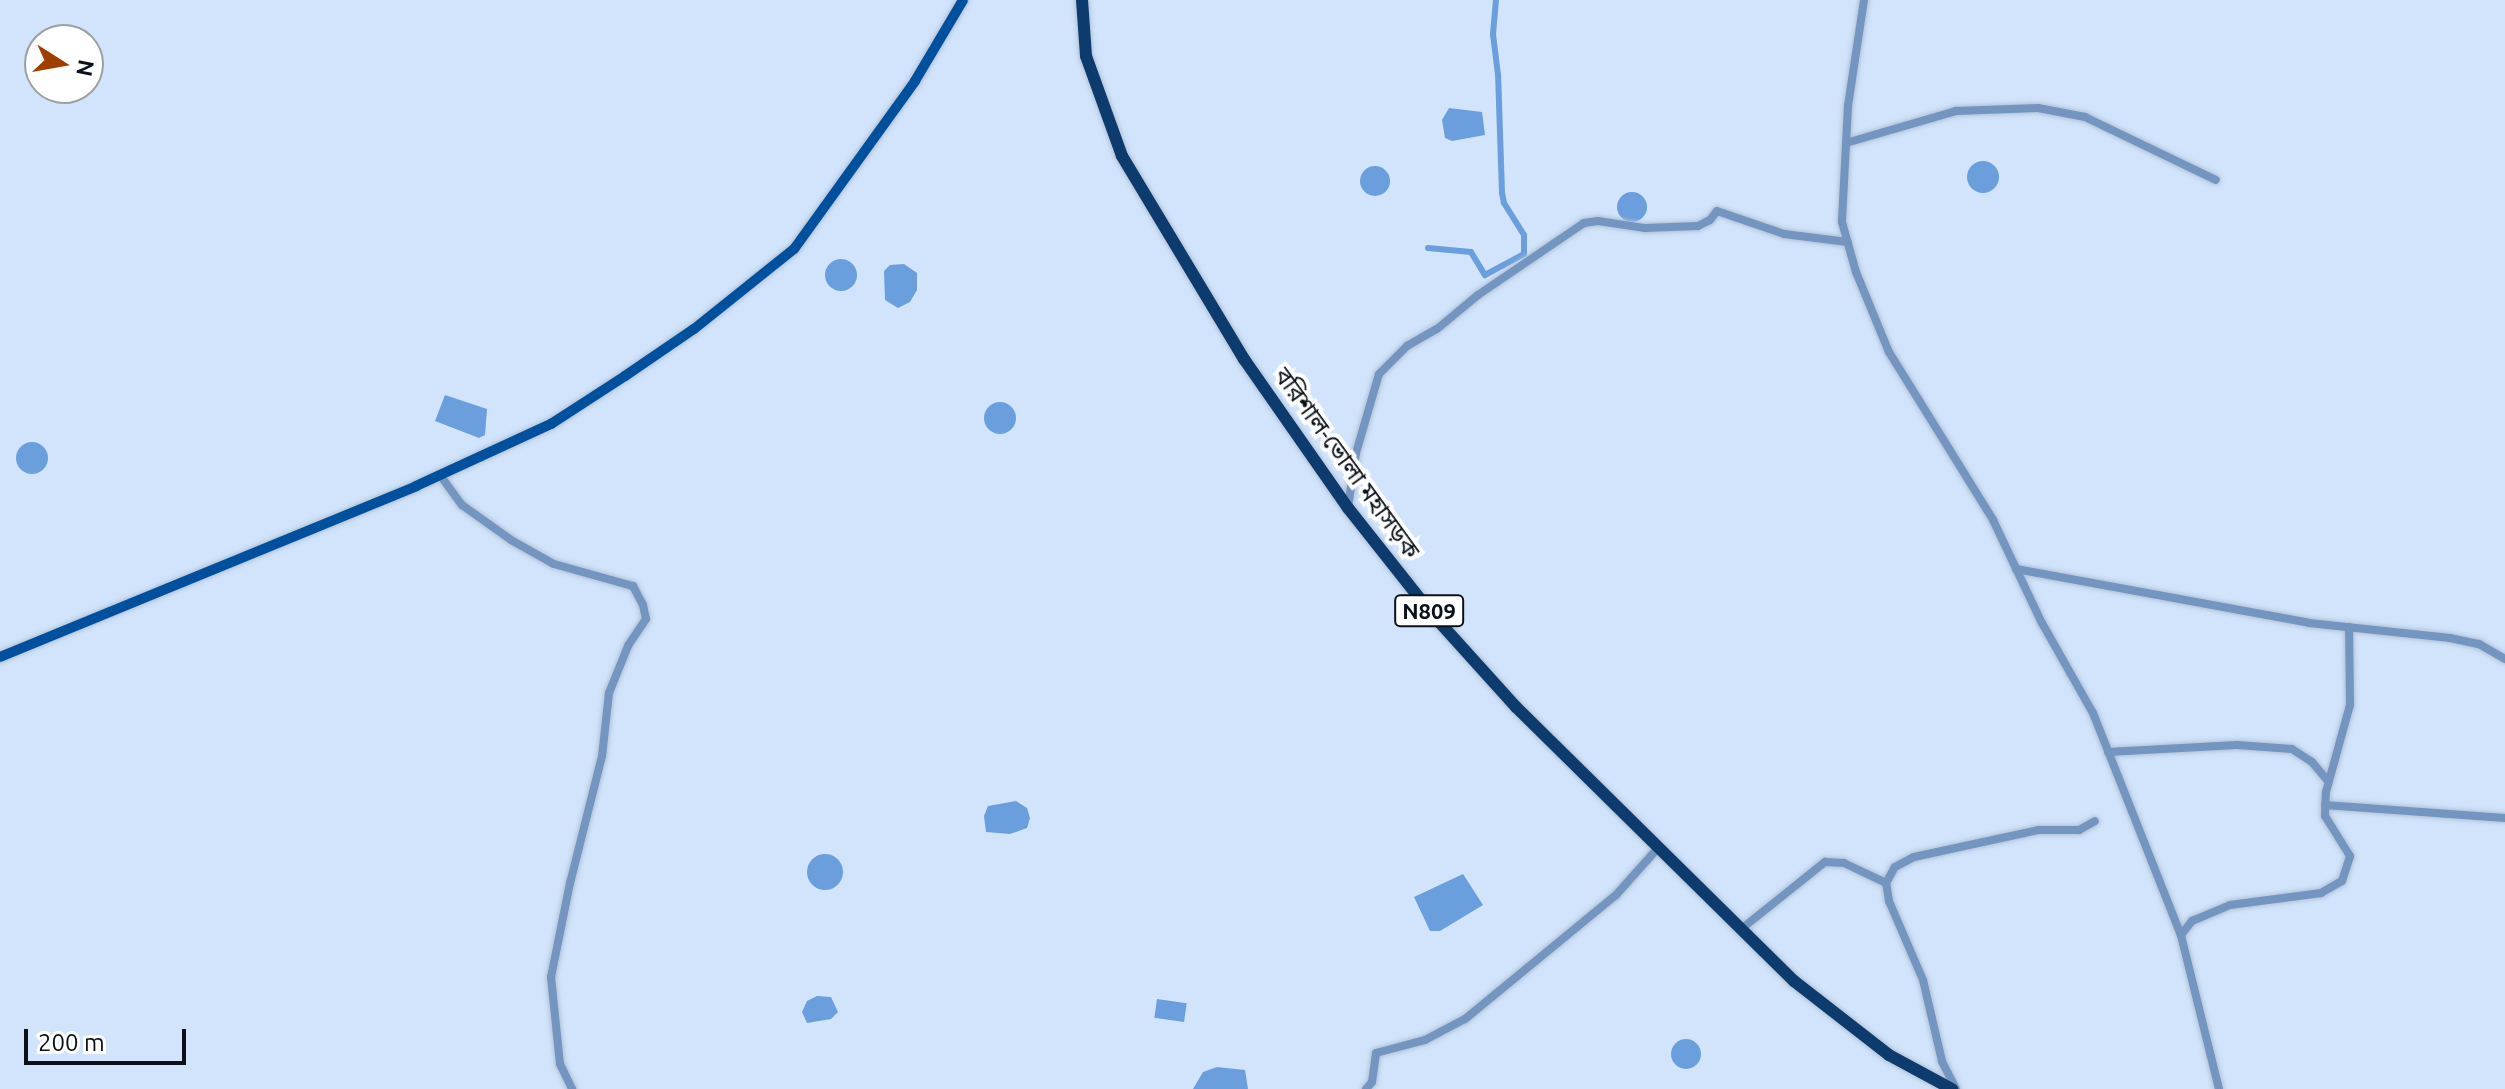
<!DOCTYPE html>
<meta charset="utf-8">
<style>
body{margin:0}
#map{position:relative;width:2505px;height:1089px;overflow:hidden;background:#d1e4fc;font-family:Ubuntu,"Noto Sans Bengali",sans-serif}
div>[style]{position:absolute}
.water>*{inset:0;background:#6b9edc;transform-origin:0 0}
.round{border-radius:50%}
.canal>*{height:6px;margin:-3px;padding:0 3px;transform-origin:3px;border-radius:3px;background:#6b9edc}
.roads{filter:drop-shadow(0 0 2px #b1c2d8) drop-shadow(0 0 2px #b1c2d8)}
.minor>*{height:8px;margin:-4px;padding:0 4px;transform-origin:4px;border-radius:4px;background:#7395c0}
.major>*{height:10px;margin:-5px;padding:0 5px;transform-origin:5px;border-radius:5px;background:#00509d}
.highway>*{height:12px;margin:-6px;padding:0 6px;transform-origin:6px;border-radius:6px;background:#0d3b6e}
span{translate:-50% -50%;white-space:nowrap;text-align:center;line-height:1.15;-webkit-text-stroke:8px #fff;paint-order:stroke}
.shield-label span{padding:2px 6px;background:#fff;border:2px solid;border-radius:6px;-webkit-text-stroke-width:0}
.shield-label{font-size:22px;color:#0a1119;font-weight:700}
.street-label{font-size:24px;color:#0a1119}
.north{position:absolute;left:24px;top:24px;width:80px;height:80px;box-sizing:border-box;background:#fff;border:2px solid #9da0a3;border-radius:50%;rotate:101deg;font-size:22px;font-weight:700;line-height:32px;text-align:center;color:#0a1119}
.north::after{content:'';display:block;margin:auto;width:28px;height:36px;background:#a03e00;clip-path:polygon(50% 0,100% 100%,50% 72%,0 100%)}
.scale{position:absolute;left:24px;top:1029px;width:162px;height:36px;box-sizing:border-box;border:4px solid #0a1119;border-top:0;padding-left:10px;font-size:24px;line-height:28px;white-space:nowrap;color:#0a1119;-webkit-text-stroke:6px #fff;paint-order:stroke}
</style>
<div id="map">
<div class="water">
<div style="clip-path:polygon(1449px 108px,1482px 112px,1485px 135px,1452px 141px,1445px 138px,1442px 120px)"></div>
<div class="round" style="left:1967px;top:161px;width:32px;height:32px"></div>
<div class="round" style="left:1360px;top:166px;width:30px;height:30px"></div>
<div class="round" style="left:1617px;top:192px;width:30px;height:30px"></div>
<div class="round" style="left:825px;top:259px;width:32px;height:32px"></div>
<div style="clip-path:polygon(904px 264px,917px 273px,917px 290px,910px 302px,898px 308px,885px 300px,884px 271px,890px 265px)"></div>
<div style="clip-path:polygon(445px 395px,487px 409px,485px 435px,479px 438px,435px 421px)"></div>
<div class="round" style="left:984px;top:402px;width:32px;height:32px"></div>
<div class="round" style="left:16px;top:442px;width:32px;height:32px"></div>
<div style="clip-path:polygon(1016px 801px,1027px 808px,1030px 818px,1027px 828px,1010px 834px,986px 832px,984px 816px,988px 806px)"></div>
<div class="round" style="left:807px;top:854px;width:36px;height:36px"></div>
<div style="clip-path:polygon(1463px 874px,1483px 905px,1440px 931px,1430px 931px,1414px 897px)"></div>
<div style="clip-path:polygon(817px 996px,831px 997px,838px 1012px,831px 1019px,807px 1023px,802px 1012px,807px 1001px)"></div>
<div style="left:1157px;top:999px;width:30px;height:19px;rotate:8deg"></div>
<div class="round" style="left:1671px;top:1039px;width:30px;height:30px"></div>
<div style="clip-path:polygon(1217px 1067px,1245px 1070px,1248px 1089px,1193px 1089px,1203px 1072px)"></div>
</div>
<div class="canal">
<div style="left:1428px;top:248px;width:43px;rotate:5.3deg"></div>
<div style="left:1471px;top:252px;width:27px;rotate:59deg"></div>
<div style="left:1485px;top:275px;width:44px;rotate:-28.3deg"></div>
<div style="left:1524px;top:254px;width:19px;rotate:-90deg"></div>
<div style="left:1524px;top:235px;width:38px;rotate:-122deg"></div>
<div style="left:1504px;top:203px;width:10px;rotate:-101deg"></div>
<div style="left:1502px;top:193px;width:118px;rotate:-91.9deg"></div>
<div style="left:1498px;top:75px;width:41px;rotate:-97deg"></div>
<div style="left:1493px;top:34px;width:34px;rotate:-85deg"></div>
</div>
<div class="roads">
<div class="minor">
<div style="left:1864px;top:0;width:107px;rotate:98.6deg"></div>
<div style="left:1848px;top:106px;width:116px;rotate:93deg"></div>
<div style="left:1842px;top:222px;width:52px;rotate:74.4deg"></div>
<div style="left:1856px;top:272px;width:87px;rotate:67.6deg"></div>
<div style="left:1889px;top:352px;width:198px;rotate:58.2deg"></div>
<div style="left:1993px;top:520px;width:114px;rotate:64.6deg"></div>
<div style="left:2042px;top:623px;width:103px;rotate:60.5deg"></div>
<div style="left:2093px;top:713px;width:239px;rotate:68.4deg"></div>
<div style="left:1846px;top:143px;width:115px;rotate:-16.2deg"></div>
<div style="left:1956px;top:111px;width:82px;rotate:-2.1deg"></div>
<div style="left:2038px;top:108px;width:48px;rotate:10.8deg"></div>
<div style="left:2085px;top:117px;width:145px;rotate:25.7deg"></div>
<div style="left:440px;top:475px;width:37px;rotate:54deg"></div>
<div style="left:462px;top:505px;width:60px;rotate:35.5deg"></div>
<div style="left:511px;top:540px;width:49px;rotate:29.2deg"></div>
<div style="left:554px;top:564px;width:82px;rotate:15.6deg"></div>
<div style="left:633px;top:586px;width:21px;rotate:62deg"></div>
<div style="left:643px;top:605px;width:14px;rotate:78deg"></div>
<div style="left:646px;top:619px;width:32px;rotate:124deg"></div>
<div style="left:628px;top:646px;width:51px;rotate:112deg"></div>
<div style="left:609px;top:693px;width:63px;rotate:96.3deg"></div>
<div style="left:602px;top:756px;width:131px;rotate:104.1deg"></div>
<div style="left:570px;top:883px;width:96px;rotate:101.4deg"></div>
<div style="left:551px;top:977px;width:87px;rotate:84.1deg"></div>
<div style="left:560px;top:1064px;width:28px;rotate:64deg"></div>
<div style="left:1348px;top:507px;width:55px;rotate:-81.6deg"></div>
<div style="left:1356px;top:453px;width:82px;rotate:-73.8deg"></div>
<div style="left:1379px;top:374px;width:40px;rotate:-45deg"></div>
<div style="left:1407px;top:346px;width:34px;rotate:-30deg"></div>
<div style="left:1437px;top:329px;width:53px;rotate:-39.7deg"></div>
<div style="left:1478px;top:295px;width:128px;rotate:-34.2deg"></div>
<div style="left:1584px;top:223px;width:14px;rotate:-8deg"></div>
<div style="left:1598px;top:221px;width:48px;rotate:8.5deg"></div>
<div style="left:1645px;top:228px;width:53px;rotate:-2.2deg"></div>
<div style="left:1698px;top:226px;width:13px;rotate:-27deg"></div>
<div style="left:1710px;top:220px;width:11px;rotate:-52deg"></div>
<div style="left:1717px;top:211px;width:71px;rotate:18.9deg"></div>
<div style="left:1784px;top:234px;width:64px;rotate:7.1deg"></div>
<div style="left:2016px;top:569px;width:298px;rotate:10.4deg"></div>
<div style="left:2309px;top:623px;width:142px;rotate:6.1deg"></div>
<div style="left:2450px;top:638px;width:30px;rotate:12deg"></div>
<div style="left:2479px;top:644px;width:30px;rotate:30deg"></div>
<div style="left:2108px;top:752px;width:129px;rotate:-3.1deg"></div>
<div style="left:2237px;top:745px;width:55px;rotate:4.2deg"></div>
<div style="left:2292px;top:749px;width:24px;rotate:33deg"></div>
<div style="left:2312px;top:762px;width:25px;rotate:50deg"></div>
<div style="left:2325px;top:805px;width:180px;rotate:4.1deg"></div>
<div style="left:1740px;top:930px;width:109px;rotate:-38.7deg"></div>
<div style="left:1825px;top:862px;width:19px;rotate:3deg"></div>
<div style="left:1844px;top:863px;width:47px;rotate:25.5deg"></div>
<div style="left:1366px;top:1089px;width:9px;rotate:-49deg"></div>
<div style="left:1372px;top:1082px;width:29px;rotate:-82deg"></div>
<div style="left:1376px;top:1053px;width:51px;rotate:-14.9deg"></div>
<div style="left:1425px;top:1040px;width:45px;rotate:-27.7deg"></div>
<div style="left:1465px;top:1019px;width:195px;rotate:-39.4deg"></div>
<div style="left:1616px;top:895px;width:62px;rotate:-48.3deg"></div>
<div style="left:1956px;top:1089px;width:31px;rotate:-117deg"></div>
<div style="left:1942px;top:1061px;width:83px;rotate:-103.2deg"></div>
<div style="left:1923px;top:980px;width:86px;rotate:-113.3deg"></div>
<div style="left:1889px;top:901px;width:18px;rotate:-99deg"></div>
<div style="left:1886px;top:883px;width:18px;rotate:-61deg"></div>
<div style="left:1895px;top:867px;width:21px;rotate:-28deg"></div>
<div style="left:1914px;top:857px;width:128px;rotate:-12.2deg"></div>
<div style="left:2039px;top:830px;width:40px"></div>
<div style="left:2079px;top:830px;width:18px;rotate:-29deg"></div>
<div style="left:2219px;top:1089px;width:159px;rotate:-103.9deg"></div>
<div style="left:2181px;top:935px;width:18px;rotate:-52deg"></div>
<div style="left:2192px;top:921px;width:41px;rotate:-22.8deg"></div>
<div style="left:2230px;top:905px;width:92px;rotate:-7.5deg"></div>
<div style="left:2321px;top:893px;width:24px;rotate:-30deg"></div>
<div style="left:2342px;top:881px;width:26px;rotate:-72deg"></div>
<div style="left:2350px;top:856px;width:47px;rotate:-122deg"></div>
<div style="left:2325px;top:816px;width:24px;rotate:-88deg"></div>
<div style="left:2326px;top:792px;width:90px;rotate:-74.6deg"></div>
<div style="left:2350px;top:705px;width:78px;rotate:-90.7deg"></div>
</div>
<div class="major">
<div style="left:0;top:657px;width:450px;rotate:-22.3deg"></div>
<div style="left:416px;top:486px;width:149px;rotate:-24.7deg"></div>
<div style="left:551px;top:424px;width:88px;rotate:-33deg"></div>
<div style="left:625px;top:376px;width:83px;rotate:-34.3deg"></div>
<div style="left:694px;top:329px;width:128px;rotate:-38.7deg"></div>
<div style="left:794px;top:249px;width:207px;rotate:-54.2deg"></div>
<div style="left:915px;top:81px;width:94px;rotate:-59.3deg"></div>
</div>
<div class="highway">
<div style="left:1082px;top:0;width:56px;rotate:85.9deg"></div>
<div style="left:1086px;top:56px;width:106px;rotate:70.2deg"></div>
<div style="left:1122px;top:156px;width:237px;rotate:59deg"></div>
<div style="left:1244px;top:359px;width:182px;rotate:55.1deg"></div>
<div style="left:1348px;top:508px;width:135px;rotate:51.6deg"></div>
<div style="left:1432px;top:614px;width:125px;rotate:47.9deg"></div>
<div style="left:1516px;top:707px;width:390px;rotate:44.6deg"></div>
<div style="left:1794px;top:981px;width:120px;rotate:37.9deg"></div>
<div style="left:1889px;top:1055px;width:72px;rotate:28.4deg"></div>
</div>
</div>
<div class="shield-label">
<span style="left:1429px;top:611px">N809</span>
</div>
<div class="street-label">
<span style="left:1347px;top:463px;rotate:54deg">বরিশাল-ভোলা মহাসড়ক</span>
</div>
<div class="north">N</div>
<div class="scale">200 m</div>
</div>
